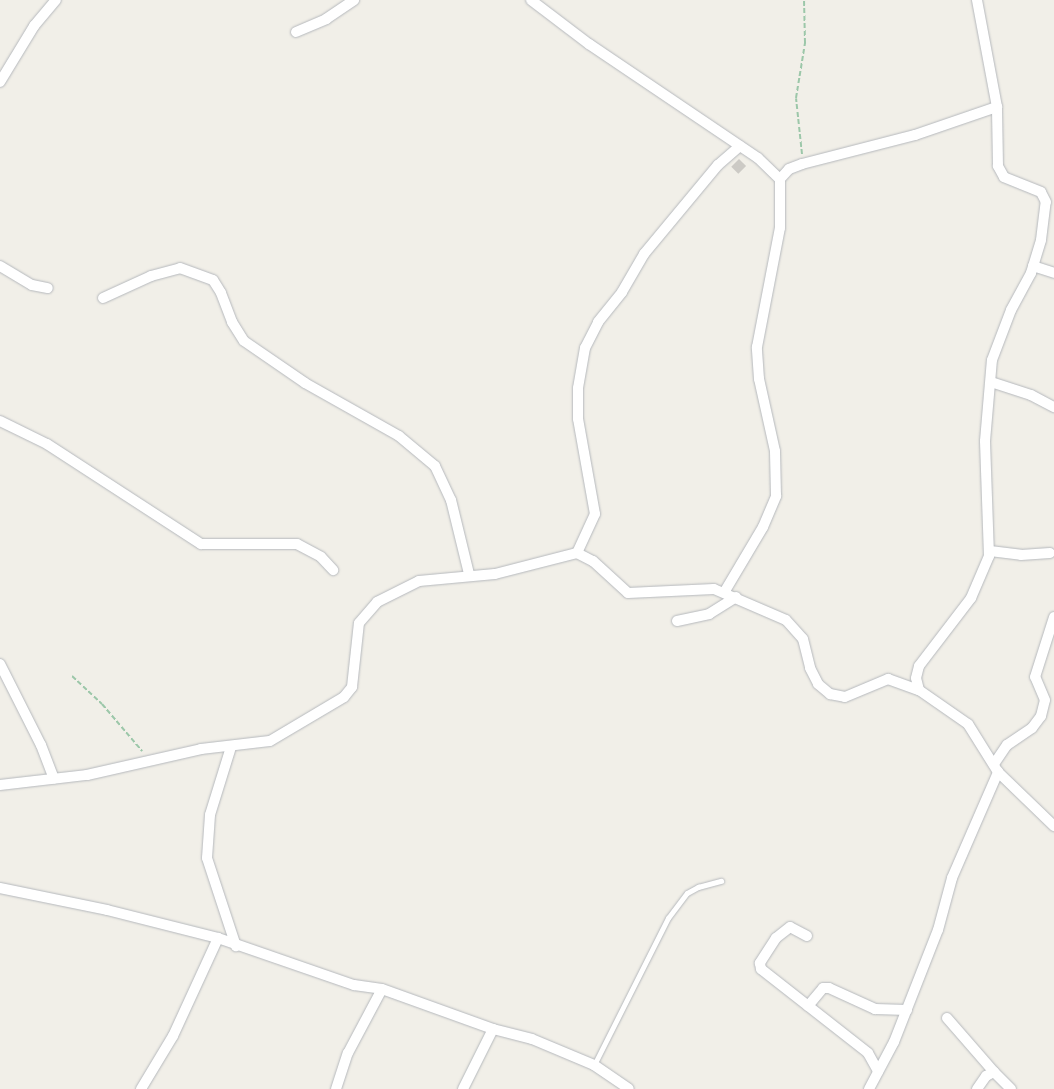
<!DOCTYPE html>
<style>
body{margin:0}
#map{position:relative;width:1054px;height:1089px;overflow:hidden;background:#f1efe8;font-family:Quicksand,sans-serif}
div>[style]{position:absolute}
.building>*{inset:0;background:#cccac5;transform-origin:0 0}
.path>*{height:2px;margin-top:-1px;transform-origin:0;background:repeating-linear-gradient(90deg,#9cc7a9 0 5px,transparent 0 7.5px)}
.roads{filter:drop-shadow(0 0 1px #b5b8bc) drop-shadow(0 0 1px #b5b8bc)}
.lane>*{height:5px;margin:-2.5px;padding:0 2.5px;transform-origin:2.5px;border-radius:2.5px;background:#fff}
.street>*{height:10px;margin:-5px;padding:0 5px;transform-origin:5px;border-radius:5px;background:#fff}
span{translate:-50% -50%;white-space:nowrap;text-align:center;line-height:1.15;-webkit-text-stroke:4.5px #fff;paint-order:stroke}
</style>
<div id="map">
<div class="building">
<div style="left:739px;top:159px;width:10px;height:11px;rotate:45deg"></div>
</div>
<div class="path">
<div style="left:802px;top:154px;width:56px;rotate:-96.1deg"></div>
<div style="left:796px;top:98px;width:56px;rotate:-80.7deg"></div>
<div style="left:805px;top:43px;width:43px;rotate:-91.3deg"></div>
<div style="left:72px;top:676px;width:41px;rotate:43deg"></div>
<div style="left:102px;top:704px;width:62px;rotate:49.6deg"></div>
</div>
<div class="roads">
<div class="lane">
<div style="left:594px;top:1065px;width:165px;rotate:-63.3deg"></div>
<div style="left:668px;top:918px;width:31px;rotate:-53deg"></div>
<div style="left:687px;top:893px;width:13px;rotate:-29deg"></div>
<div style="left:698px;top:887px;width:24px;rotate:-15deg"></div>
</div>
<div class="street">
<div style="left:531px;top:0;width:73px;rotate:37.2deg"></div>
<div style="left:589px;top:44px;width:204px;rotate:34deg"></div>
<div style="left:758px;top:158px;width:30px;rotate:44deg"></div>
<div style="left:296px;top:32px;width:33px;rotate:-23deg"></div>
<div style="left:326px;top:19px;width:34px;rotate:-34deg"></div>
<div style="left:0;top:82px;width:66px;rotate:-58.7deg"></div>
<div style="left:34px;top:26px;width:34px;rotate:-50deg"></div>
<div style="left:0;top:266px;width:37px;rotate:31deg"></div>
<div style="left:32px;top:285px;width:16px;rotate:11deg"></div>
<div style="left:1033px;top:266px;width:22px;rotate:18deg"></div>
<div style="left:103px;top:298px;width:53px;rotate:-24.6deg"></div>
<div style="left:151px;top:276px;width:30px;rotate:-15deg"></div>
<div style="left:180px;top:268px;width:35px;rotate:20deg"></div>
<div style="left:213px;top:280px;width:15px;rotate:58deg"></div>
<div style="left:221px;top:293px;width:31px;rotate:69deg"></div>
<div style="left:232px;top:322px;width:22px;rotate:58deg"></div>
<div style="left:244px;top:341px;width:74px;rotate:34.5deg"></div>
<div style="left:305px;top:383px;width:108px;rotate:29.4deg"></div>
<div style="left:399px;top:436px;width:47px;rotate:39.8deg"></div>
<div style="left:435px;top:466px;width:38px;rotate:65deg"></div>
<div style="left:451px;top:500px;width:76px;rotate:76.3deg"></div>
<div style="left:991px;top:382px;width:42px;rotate:18deg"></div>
<div style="left:1031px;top:395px;width:26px;rotate:28deg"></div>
<div style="left:0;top:421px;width:52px;rotate:26.1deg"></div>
<div style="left:47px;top:444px;width:184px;rotate:33deg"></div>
<div style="left:201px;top:544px;width:96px"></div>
<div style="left:297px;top:544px;width:27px;rotate:28deg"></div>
<div style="left:321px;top:557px;width:18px;rotate:47deg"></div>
<div style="left:990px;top:551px;width:31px;rotate:7deg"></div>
<div style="left:1021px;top:555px;width:29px;rotate:-4deg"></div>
<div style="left:577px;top:553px;width:43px;rotate:-65.2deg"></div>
<div style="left:595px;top:514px;width:97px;rotate:-100.1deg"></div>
<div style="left:578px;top:419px;width:31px;rotate:-90deg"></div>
<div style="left:578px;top:388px;width:41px;rotate:-80.1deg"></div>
<div style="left:585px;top:348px;width:29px;rotate:-63deg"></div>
<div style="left:598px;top:322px;width:38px;rotate:-51deg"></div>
<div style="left:622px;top:292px;width:44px;rotate:-59.9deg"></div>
<div style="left:644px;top:254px;width:116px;rotate:-50.3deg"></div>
<div style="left:718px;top:165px;width:29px;rotate:-41deg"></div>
<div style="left:725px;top:591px;width:74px;rotate:-59.3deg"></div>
<div style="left:763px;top:527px;width:34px;rotate:-67deg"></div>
<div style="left:776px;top:496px;width:45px;rotate:-91.3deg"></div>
<div style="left:775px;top:451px;width:74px;rotate:-102.5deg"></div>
<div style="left:759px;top:379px;width:32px;rotate:-94deg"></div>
<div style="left:757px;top:347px;width:121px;rotate:-79.1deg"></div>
<div style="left:780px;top:228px;width:49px;rotate:-90deg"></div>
<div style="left:780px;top:179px;width:13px;rotate:-48deg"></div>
<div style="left:789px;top:169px;width:14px;rotate:-21deg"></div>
<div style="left:802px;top:164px;width:117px;rotate:-14.4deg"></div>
<div style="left:915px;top:135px;width:87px;rotate:-18.9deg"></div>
<div style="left:677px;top:621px;width:33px;rotate:-12deg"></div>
<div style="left:709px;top:614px;width:32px;rotate:-32deg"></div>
<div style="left:0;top:664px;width:91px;rotate:63.2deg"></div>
<div style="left:41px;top:745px;width:36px;rotate:69deg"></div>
<div style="left:919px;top:690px;width:12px;rotate:-104deg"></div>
<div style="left:916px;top:678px;width:12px;rotate:-76deg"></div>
<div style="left:919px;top:666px;width:86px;rotate:-52.6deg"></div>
<div style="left:971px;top:598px;width:46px;rotate:-66.8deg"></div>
<div style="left:989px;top:556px;width:115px;rotate:-92deg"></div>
<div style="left:985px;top:441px;width:81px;rotate:-85.1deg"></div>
<div style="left:992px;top:360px;width:53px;rotate:-69.2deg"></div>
<div style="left:1011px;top:310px;width:42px;rotate:-61.6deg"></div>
<div style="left:1031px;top:273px;width:34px;rotate:-73deg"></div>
<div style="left:1041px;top:240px;width:38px;rotate:-83deg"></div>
<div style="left:1046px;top:202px;width:11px;rotate:-117deg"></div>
<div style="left:1041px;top:192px;width:40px;rotate:-158deg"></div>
<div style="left:1004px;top:177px;width:13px;rotate:-119deg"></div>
<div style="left:998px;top:166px;width:59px;rotate:-91deg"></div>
<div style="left:997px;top:107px;width:109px;rotate:-100.6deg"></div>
<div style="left:231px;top:747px;width:71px;rotate:107.2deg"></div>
<div style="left:210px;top:815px;width:43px;rotate:94deg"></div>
<div style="left:207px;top:858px;width:93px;rotate:71.8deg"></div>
<div style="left:994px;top:764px;width:23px;rotate:-56deg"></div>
<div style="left:1007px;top:745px;width:30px;rotate:-34deg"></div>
<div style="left:1032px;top:728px;width:15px;rotate:-53deg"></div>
<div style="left:1041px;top:716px;width:16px;rotate:-76deg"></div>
<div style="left:1045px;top:700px;width:25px;rotate:-113deg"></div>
<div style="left:1035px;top:677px;width:63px;rotate:-72.4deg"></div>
<div style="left:0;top:785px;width:88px;rotate:-6.6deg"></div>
<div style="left:87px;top:775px;width:117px;rotate:-12.8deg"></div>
<div style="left:201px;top:749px;width:69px;rotate:-6.6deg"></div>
<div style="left:270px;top:741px;width:86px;rotate:-30.7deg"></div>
<div style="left:344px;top:697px;width:13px;rotate:-51deg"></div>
<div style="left:352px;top:687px;width:64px;rotate:-83.8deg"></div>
<div style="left:359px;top:623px;width:28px;rotate:-49deg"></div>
<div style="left:377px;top:602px;width:47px;rotate:-26.6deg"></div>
<div style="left:419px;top:581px;width:76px;rotate:-5.3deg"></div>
<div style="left:495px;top:574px;width:85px;rotate:-14.4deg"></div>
<div style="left:577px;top:553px;width:18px;rotate:27deg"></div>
<div style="left:593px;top:561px;width:47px;rotate:42.4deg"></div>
<div style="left:628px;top:593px;width:86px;rotate:-2.7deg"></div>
<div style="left:714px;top:589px;width:78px;rotate:23.3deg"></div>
<div style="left:786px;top:620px;width:25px;rotate:48deg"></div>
<div style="left:803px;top:639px;width:30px;rotate:76deg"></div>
<div style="left:810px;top:668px;width:18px;rotate:63deg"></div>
<div style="left:818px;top:684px;width:16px;rotate:40deg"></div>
<div style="left:830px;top:694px;width:15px;rotate:11deg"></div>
<div style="left:845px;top:697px;width:47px;rotate:-22.7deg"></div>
<div style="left:888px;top:679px;width:33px;rotate:20deg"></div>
<div style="left:919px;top:690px;width:60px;rotate:34.8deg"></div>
<div style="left:968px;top:724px;width:57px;rotate:58deg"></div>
<div style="left:998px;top:772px;width:78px;rotate:44deg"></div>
<div style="left:0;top:888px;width:109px;rotate:11.6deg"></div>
<div style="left:107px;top:910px;width:114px;rotate:14.2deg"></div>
<div style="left:218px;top:938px;width:144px;rotate:19.1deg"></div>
<div style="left:354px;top:985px;width:28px;rotate:8deg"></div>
<div style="left:382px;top:989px;width:118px;rotate:19.8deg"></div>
<div style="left:493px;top:1029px;width:40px;rotate:14.4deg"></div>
<div style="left:532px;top:1039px;width:67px;rotate:22.8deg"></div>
<div style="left:594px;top:1065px;width:42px;rotate:34.4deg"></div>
<div style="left:807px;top:936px;width:19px;rotate:-152deg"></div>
<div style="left:790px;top:927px;width:18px;rotate:142deg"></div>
<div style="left:776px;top:938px;width:30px;rotate:123deg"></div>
<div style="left:760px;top:963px;width:6px;rotate:81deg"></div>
<div style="left:761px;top:969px;width:136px;rotate:38.1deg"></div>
<div style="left:868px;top:1053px;width:21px;rotate:61deg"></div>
<div style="left:808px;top:1006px;width:23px;rotate:-50deg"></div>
<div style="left:823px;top:988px;width:6px"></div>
<div style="left:829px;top:988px;width:51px;rotate:24.5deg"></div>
<div style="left:875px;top:1009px;width:32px;rotate:2deg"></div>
<div style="left:947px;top:1018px;width:72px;rotate:49deg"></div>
<div style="left:141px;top:1089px;width:62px;rotate:-58.9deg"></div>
<div style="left:173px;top:1036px;width:108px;rotate:-65.3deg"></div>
<div style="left:336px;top:1089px;width:38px;rotate:-72deg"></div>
<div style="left:348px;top:1053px;width:72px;rotate:-62deg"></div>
<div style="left:463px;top:1089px;width:67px;rotate:-63.4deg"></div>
<div style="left:869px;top:1089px;width:53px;rotate:-62deg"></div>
<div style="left:894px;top:1042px;width:120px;rotate:-68.6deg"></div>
<div style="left:938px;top:930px;width:54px;rotate:-74.9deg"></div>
<div style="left:952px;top:878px;width:116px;rotate:-66.5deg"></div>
<div style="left:977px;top:1089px;width:16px;rotate:-55deg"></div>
<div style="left:986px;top:1076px;width:9px;rotate:-27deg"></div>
<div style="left:994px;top:1072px;width:24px;rotate:45deg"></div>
</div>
</div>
</div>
